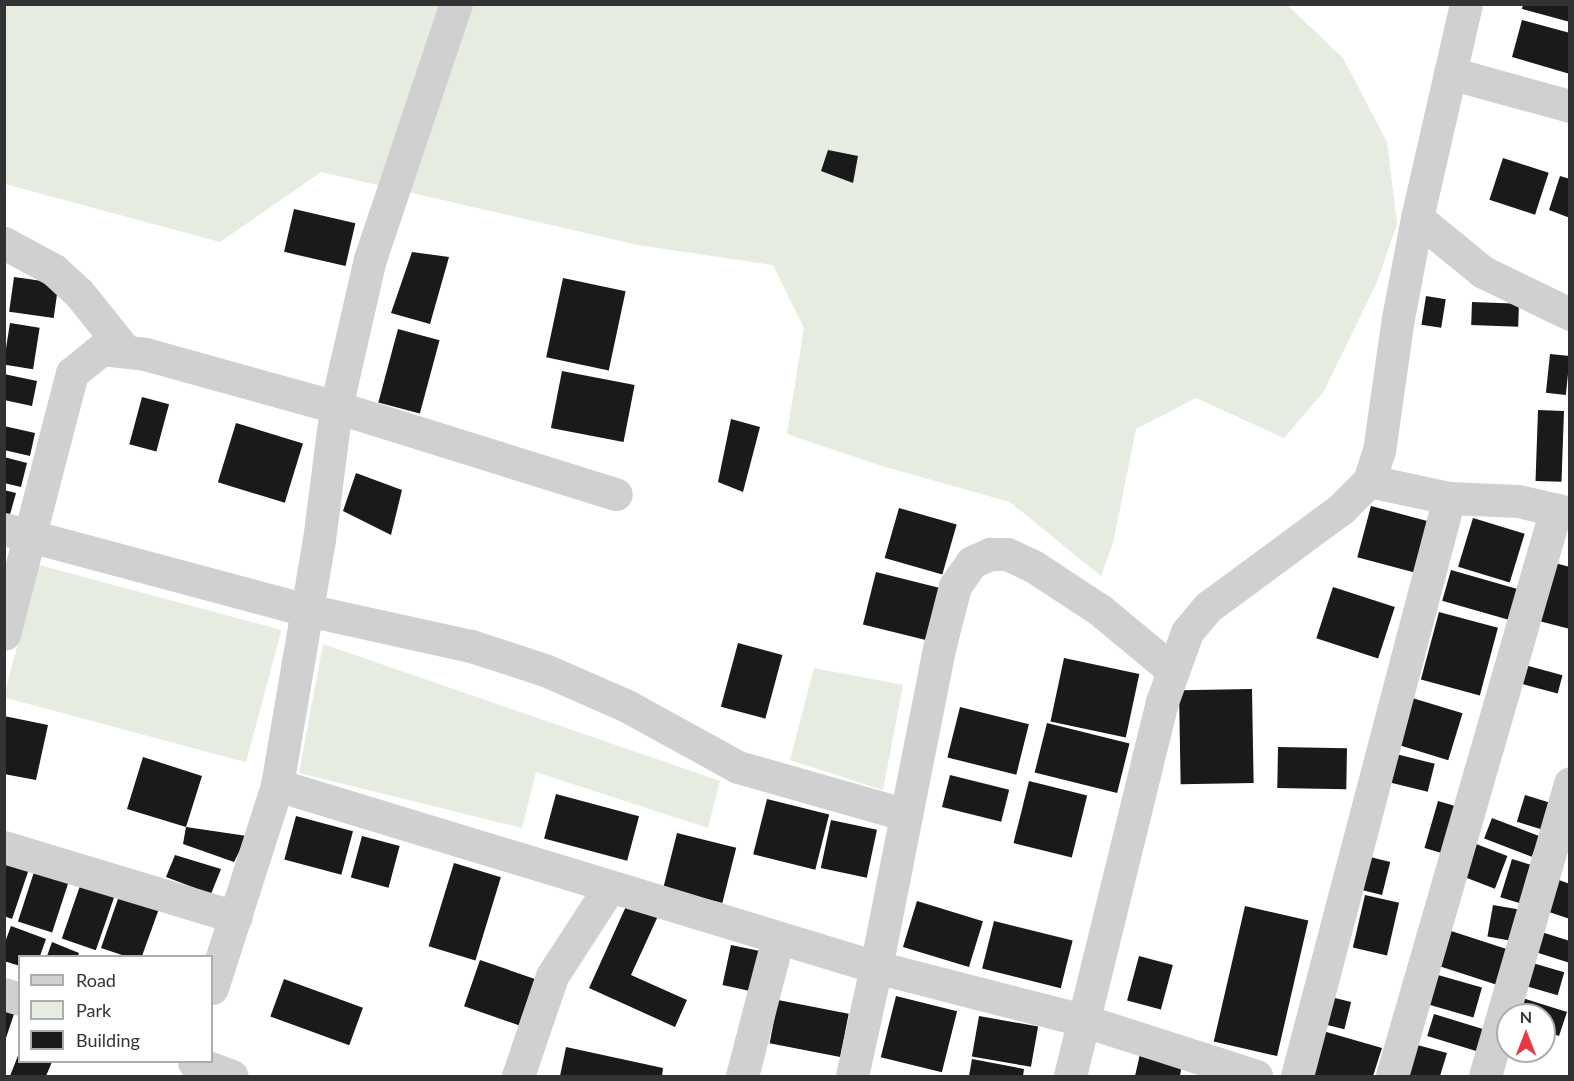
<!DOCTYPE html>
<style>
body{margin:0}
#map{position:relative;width:1574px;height:1081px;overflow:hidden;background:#fff;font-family:Lato,sans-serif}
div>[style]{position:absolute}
.green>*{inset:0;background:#e6ecdf;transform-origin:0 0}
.building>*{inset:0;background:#1a1a1a;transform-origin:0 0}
.street>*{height:33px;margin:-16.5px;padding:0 16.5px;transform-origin:16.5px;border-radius:16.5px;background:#d0d0d0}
span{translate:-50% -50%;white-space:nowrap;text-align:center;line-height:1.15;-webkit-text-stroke:6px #fff;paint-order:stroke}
.frame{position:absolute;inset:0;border:6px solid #333;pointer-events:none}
.legend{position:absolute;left:18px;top:955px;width:195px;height:108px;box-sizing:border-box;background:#fff;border:2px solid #adadad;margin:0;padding:8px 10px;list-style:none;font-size:18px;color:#333}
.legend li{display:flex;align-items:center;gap:12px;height:30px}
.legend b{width:30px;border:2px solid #adadad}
.north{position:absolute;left:1496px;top:1003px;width:60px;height:60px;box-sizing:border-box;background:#fff;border:2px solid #adadad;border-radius:50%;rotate:0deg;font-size:16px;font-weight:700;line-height:24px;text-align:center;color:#333}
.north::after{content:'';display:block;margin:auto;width:21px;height:27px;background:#e63946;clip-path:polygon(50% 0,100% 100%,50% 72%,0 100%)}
</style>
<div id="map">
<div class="green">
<div style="clip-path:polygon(4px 5px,1287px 5px,1343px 58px,1387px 142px,1397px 224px,1377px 282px,1324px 391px,1284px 438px,1196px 398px,1136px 429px,1113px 543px,1101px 576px,1010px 502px,882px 466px,787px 434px,804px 328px,773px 265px,638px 245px,321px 172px,220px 242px,5px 184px)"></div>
<div style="left:39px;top:565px;width:251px;height:137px;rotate:15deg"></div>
<div style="clip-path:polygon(323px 644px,720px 781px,708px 828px,536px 772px,522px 828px,299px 773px)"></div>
<div style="clip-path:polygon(814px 668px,903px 685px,883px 790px,790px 760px)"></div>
</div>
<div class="building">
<div style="clip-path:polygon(1523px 4px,1570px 4px,1570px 22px,1522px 9px)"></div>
<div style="clip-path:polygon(1522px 20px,1570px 33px,1570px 74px,1512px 57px)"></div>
<div style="clip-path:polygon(828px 150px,858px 156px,853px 183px,821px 171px)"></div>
<div style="left:1503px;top:158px;width:48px;height:44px;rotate:18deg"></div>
<div style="clip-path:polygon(1560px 176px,1570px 179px,1570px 218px,1549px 210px)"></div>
<div style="left:294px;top:209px;width:63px;height:44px;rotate:13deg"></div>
<div style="clip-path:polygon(412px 252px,449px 257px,430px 324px,391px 313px)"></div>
<div style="left:14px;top:277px;width:45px;height:35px;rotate:8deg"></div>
<div style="left:563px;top:278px;width:64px;height:81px;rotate:12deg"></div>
<div style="left:1426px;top:296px;width:20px;height:29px;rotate:9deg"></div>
<div style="left:1472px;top:302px;width:47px;height:23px;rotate:2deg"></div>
<div style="left:10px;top:323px;width:30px;height:42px;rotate:9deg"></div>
<div style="left:398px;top:329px;width:43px;height:76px;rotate:15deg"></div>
<div style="left:1550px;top:354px;width:20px;height:39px;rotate:6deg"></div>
<div style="left:562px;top:371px;width:74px;height:58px;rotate:11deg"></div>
<div style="clip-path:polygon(4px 374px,37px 381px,32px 406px,4px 400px)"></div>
<div style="left:142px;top:397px;width:28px;height:49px;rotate:15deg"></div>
<div style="left:1538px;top:410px;width:26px;height:71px;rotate:2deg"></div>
<div style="clip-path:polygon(731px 419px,760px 427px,743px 492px,718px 482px)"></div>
<div style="left:236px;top:423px;width:70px;height:62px;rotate:17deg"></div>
<div style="clip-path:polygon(4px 426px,35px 433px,30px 456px,4px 450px)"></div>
<div style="clip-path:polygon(4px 457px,27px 463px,21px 487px,4px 483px)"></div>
<div style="clip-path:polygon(356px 473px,402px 490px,391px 535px,343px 511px)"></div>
<div style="clip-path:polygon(4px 490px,16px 493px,9px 518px,4px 516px)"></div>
<div style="left:1371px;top:506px;width:65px;height:53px;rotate:15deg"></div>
<div style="left:899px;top:508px;width:60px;height:52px;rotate:16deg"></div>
<div style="left:1473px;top:518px;width:54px;height:51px;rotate:17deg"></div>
<div style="clip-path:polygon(1555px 563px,1570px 567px,1570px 629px,1539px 621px)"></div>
<div style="left:1451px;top:570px;width:70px;height:32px;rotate:16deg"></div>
<div style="left:876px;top:572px;width:69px;height:54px;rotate:14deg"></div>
<div style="left:1333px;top:587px;width:65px;height:54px;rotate:18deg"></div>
<div style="left:1439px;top:612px;width:61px;height:70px;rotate:15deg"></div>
<div style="left:738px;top:643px;width:46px;height:66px;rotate:15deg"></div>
<div style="left:1064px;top:658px;width:77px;height:65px;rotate:12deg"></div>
<div style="left:1521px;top:664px;width:43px;height:19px;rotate:15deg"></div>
<div style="left:1252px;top:689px;width:94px;height:73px;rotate:89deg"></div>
<div style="left:1409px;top:697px;width:56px;height:49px;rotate:17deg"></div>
<div style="left:960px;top:707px;width:71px;height:52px;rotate:14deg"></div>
<div style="clip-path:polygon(4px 716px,48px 725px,36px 780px,4px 774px)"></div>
<div style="left:1047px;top:723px;width:85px;height:51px;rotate:14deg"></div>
<div style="left:1278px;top:747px;width:69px;height:41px;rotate:1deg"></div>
<div style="left:1392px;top:753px;width:44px;height:29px;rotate:14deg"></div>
<div style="clip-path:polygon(143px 757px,202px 776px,186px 827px,247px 836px,234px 862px,183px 844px,186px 827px,127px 809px)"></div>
<div style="left:950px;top:775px;width:61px;height:33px;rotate:14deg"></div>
<div style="left:1029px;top:781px;width:60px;height:64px;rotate:14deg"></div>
<div style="left:556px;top:794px;width:86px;height:46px;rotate:15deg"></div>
<div style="left:1525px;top:795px;width:34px;height:28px;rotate:17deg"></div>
<div style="left:767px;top:799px;width:64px;height:57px;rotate:14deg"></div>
<div style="left:1438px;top:801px;width:25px;height:49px;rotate:16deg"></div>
<div style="left:296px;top:816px;width:59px;height:45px;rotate:15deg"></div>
<div style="left:1492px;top:818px;width:51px;height:22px;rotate:21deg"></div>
<div style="left:831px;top:820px;width:47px;height:49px;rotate:12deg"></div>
<div style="left:677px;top:833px;width:61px;height:57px;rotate:14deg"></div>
<div style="left:362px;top:836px;width:39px;height:43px;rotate:15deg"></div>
<div style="left:1471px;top:842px;width:39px;height:35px;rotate:21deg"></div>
<div style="clip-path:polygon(175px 855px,221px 869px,211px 894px,166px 877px)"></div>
<div style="left:1366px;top:856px;width:25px;height:34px;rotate:14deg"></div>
<div style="clip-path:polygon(4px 858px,30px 866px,12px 919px,4px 916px)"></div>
<div style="left:1512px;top:859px;width:30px;height:40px;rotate:17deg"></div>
<div style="left:454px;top:863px;width:49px;height:87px;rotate:17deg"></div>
<div style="left:34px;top:872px;width:36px;height:52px;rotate:18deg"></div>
<div style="clip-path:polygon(1545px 875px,1570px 884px,1570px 919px,1534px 907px)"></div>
<div style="left:82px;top:880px;width:36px;height:62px;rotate:19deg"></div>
<div style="clip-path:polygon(120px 893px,160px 906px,142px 956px,125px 956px,101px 948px)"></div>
<div style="left:1365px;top:895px;width:35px;height:54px;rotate:13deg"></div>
<div style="left:917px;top:901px;width:69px;height:48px;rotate:17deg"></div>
<div style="clip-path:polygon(628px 902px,658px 916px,631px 975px,687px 1000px,675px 1027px,589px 988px)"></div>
<div style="left:1493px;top:905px;width:28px;height:32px;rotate:10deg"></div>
<div style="left:1245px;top:906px;width:65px;height:139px;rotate:13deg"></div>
<div style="left:994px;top:921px;width:81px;height:49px;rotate:14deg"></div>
<div style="clip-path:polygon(11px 926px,46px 939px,40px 956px,20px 956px,20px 966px,4px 961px,4px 945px)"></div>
<div style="left:1445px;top:929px;width:72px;height:37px;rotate:18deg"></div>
<div style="clip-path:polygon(1535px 930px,1570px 941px,1570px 963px,1529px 950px)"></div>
<div style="clip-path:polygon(52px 942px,79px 953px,78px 956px,47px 956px)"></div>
<div style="left:731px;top:945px;width:33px;height:41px;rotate:12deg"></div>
<div style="left:1139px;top:956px;width:35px;height:46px;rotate:15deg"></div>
<div style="left:480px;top:960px;width:58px;height:49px;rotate:19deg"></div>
<div style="left:1522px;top:960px;width:44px;height:24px;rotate:16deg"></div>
<div style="left:1431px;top:973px;width:53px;height:31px;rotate:16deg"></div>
<div style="left:284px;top:979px;width:84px;height:40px;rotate:20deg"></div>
<div style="left:1323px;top:995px;width:29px;height:28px;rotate:14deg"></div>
<div style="left:896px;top:996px;width:63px;height:63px;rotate:14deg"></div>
<div style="clip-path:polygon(1516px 996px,1567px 1012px,1559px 1036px,1544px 1031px,1544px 1015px,1511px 1015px)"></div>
<div style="left:778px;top:1000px;width:72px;height:44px;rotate:11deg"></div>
<div style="clip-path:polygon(4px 1008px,15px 1011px,5px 1041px,4px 1041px)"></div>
<div style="left:1434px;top:1014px;width:57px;height:23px;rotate:17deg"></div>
<div style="left:979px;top:1016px;width:60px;height:41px;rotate:10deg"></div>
<div style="clip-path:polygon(1316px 1029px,1382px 1048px,1373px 1076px,1303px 1076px)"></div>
<div style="clip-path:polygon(1410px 1043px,1447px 1053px,1440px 1076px,1400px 1076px)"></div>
<div style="clip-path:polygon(566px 1047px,663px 1068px,662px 1076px,560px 1076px)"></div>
<div style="clip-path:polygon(19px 1053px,20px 1062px,52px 1062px,46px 1076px,10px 1076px)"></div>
<div style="clip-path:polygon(1140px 1054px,1182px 1063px,1180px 1076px,1135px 1076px)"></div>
<div style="clip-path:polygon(972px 1059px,1024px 1069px,1023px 1076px,969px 1076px)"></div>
</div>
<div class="street">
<div style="left:1450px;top:73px;width:124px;rotate:15.4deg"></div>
<div style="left:1417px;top:218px;width:85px;rotate:39.3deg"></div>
<div style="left:1483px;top:272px;width:97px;rotate:25.8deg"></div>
<div style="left:4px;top:243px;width:57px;rotate:28.4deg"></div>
<div style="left:54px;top:270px;width:34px;rotate:43deg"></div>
<div style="left:79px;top:293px;width:70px;rotate:51.3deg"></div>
<div style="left:1369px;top:481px;width:82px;rotate:12deg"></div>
<div style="left:1449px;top:498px;width:69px;rotate:2.5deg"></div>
<div style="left:1518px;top:501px;width:53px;rotate:13deg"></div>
<div style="left:4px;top:529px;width:314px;rotate:15deg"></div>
<div style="left:307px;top:610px;width:168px;rotate:12.4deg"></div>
<div style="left:471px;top:646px;width:78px;rotate:18deg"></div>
<div style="left:545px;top:670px;width:90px;rotate:23.7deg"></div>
<div style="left:627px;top:706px;width:127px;rotate:28.8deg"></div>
<div style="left:738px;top:767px;width:175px;rotate:15.9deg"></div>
<div style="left:4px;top:634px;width:270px;rotate:-75.4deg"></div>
<div style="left:72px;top:373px;width:38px;rotate:-39deg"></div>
<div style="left:102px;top:349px;width:43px;rotate:6.6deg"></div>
<div style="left:145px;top:354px;width:198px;rotate:15.5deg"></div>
<div style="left:336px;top:407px;width:293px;rotate:17.3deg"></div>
<div style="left:277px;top:785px;width:626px;rotate:16.9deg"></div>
<div style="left:876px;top:967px;width:328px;rotate:-78.8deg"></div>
<div style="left:940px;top:645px;width:61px;rotate:-75.7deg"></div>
<div style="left:955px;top:586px;width:29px;rotate:-55deg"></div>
<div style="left:972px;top:562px;width:20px;rotate:-24deg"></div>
<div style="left:990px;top:554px;width:17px"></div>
<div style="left:1007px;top:554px;width:29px;rotate:25deg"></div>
<div style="left:1033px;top:566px;width:80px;rotate:33.3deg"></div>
<div style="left:1100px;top:610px;width:92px;rotate:39.7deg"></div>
<div style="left:4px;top:847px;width:242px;rotate:16.8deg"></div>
<div style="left:212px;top:988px;width:213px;rotate:-72.2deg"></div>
<div style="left:277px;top:785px;width:249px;rotate:-80.3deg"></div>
<div style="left:319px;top:540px;width:134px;rotate:-82.7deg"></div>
<div style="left:336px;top:407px;width:152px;rotate:-77.1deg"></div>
<div style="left:370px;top:259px;width:269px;rotate:-71.4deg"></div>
<div style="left:4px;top:994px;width:17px;rotate:17deg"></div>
<div style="left:194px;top:1062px;width:40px;rotate:20.2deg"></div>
<div style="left:518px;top:1076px;width:106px;rotate:-71.2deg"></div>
<div style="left:552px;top:976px;width:105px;rotate:-57.1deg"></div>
<div style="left:742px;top:1076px;width:143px;rotate:-75.4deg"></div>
<div style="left:852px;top:1076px;width:112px;rotate:-77.6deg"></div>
<div style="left:876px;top:967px;width:213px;rotate:14.4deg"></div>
<div style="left:1082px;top:1020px;width:183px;rotate:17.8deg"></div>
<div style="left:1070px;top:1076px;width:385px;rotate:-76.2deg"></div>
<div style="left:1162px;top:702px;width:74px;rotate:-70.3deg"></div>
<div style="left:1187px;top:632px;width:33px;rotate:-50deg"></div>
<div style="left:1208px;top:607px;width:165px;rotate:-36.4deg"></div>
<div style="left:1341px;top:509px;width:40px;rotate:-45deg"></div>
<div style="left:1369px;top:481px;width:32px;rotate:-72deg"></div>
<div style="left:1379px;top:451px;width:134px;rotate:-81.9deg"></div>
<div style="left:1398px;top:318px;width:102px;rotate:-79.2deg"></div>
<div style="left:1417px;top:218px;width:220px;rotate:-77.1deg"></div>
<div style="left:1297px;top:1076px;width:598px;rotate:-75.27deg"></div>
<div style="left:1392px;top:1076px;width:590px;rotate:-73.87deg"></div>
<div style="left:1485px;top:1076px;width:305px;rotate:-73.8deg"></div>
</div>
<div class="frame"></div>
<ul class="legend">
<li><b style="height:8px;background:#d0d0d0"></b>Road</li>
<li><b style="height:16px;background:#e6ecdf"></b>Park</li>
<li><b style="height:16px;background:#1a1a1a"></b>Building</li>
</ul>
<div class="north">N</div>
</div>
